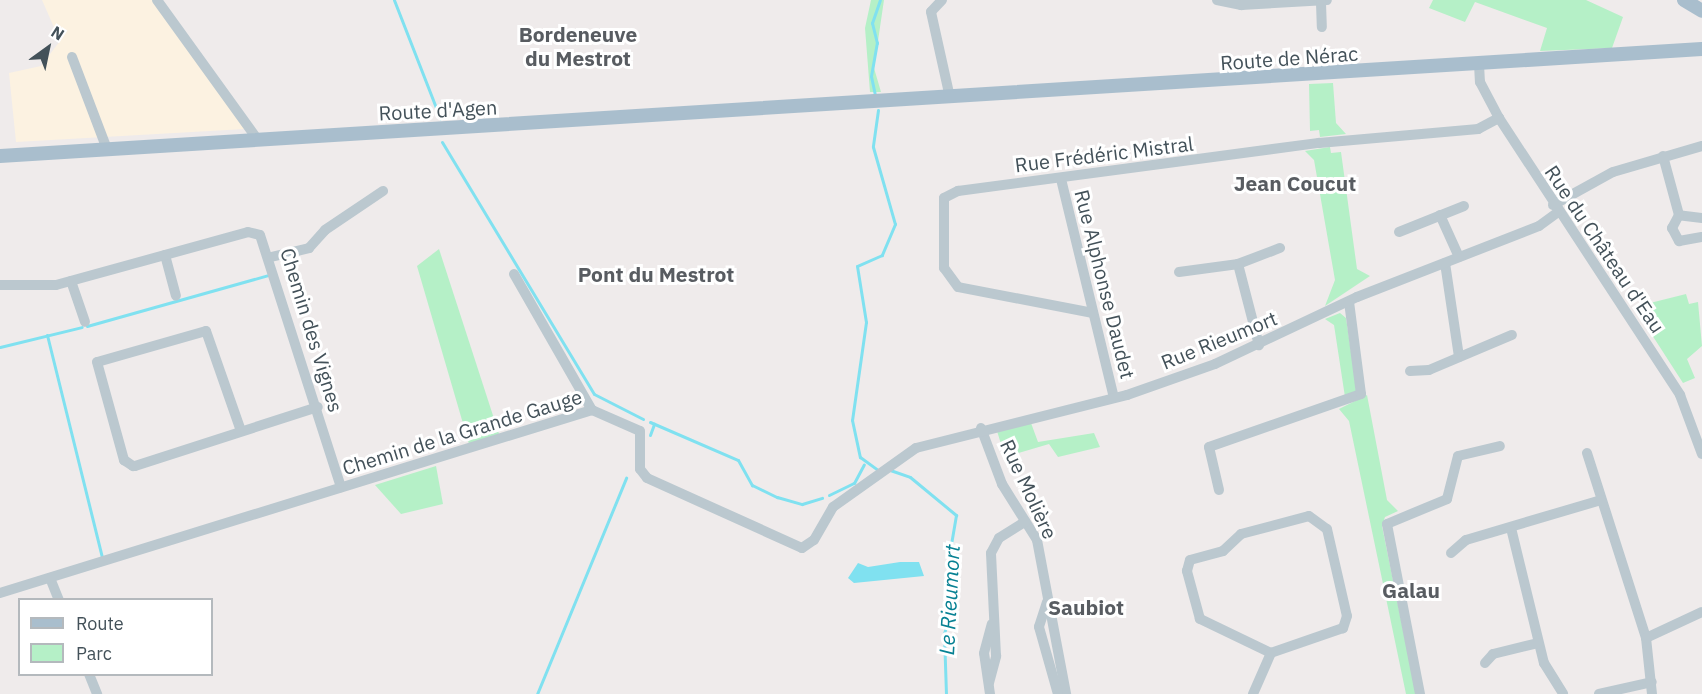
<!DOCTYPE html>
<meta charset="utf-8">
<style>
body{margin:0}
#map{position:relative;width:1702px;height:694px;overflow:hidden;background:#efebeb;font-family:"IBM Plex Sans",sans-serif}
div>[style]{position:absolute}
.commercial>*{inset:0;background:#fcf2e1}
.green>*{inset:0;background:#b5f0c7}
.water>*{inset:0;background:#80e1f0}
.stream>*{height:3px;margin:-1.5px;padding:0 1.5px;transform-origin:1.5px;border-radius:1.5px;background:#80e1f0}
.minor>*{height:10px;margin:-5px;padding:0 5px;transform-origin:5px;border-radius:5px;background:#bbc8cf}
.major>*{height:14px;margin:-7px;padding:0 7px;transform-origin:7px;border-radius:7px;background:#a9becd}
span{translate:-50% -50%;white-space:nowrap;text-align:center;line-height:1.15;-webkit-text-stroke:6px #fff;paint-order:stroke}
.street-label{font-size:20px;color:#435159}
.neighbourhood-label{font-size:21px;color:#585c61;font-weight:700}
.water-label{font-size:21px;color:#078193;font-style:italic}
.legend{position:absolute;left:18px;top:598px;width:195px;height:78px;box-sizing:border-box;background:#fff;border:2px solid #b4b9bd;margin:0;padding:8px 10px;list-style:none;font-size:18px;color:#435159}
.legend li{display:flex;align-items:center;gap:12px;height:30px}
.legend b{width:30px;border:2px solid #b4b9bd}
.north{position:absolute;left:18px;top:18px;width:60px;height:60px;-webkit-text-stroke:4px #fff;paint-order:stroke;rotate:33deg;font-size:16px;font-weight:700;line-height:24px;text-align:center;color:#435159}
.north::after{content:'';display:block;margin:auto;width:21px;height:27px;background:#435159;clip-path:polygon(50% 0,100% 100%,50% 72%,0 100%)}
</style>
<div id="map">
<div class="commercial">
<div style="clip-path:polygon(42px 0,154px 0,245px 129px,16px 142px,9px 73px,41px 66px,60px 41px)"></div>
</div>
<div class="green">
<div style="clip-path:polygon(871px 0,884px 0,874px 68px,881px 92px,870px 92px,865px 28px)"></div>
<div style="clip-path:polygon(1433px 0,1586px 0,1623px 17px,1612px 48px,1540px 51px,1547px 28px,1475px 2px,1465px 22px,1429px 8px)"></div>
<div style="clip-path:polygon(1333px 83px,1336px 123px,1346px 134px,1320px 137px,1319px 130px,1310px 131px,1309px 84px)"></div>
<div style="clip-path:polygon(1330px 147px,1331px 153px,1341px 152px,1357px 269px,1370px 276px,1325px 306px,1335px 280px,1314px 160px,1305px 151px)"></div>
<div style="clip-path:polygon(439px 249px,499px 434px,469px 444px,417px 266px)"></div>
<div style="clip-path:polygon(1686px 294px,1689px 304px,1698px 302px,1702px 346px,1687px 359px,1695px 378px,1683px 383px,1634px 307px)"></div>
<div style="clip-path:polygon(1340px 313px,1346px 318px,1357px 392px,1345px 397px,1334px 325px,1325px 319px)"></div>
<div style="clip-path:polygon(1367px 395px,1387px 500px,1398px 511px,1385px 517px,1382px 526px,1416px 694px,1406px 694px,1349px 421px,1339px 409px)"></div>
<div style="clip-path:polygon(1031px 423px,1038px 442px,1094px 433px,1100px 447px,1058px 457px,1049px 444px,1005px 457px,997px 431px)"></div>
<div style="clip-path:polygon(436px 466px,443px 504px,401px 514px,375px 485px)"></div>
</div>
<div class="water">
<div style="clip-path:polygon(900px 562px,919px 562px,924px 576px,854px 583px,848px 578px,858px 563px,868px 567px)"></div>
</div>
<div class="stream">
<div style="left:394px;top:0;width:127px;rotate:68.7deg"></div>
<div style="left:875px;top:95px;width:19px;rotate:-102deg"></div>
<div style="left:871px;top:76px;width:34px;rotate:-80deg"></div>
<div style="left:877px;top:43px;width:21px;rotate:-104deg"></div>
<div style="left:872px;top:23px;width:24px;rotate:-71deg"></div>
<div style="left:878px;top:110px;width:37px;rotate:98deg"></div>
<div style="left:873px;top:147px;width:80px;rotate:74.1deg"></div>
<div style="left:895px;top:224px;width:34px;rotate:113deg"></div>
<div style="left:882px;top:255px;width:27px;rotate:156deg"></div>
<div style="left:857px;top:266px;width:57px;rotate:80.9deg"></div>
<div style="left:866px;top:322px;width:99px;rotate:98.1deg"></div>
<div style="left:852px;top:420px;width:38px;rotate:78deg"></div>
<div style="left:860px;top:457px;width:24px;rotate:36deg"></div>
<div style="left:442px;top:142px;width:294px;rotate:58.9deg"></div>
<div style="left:594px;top:394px;width:55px;rotate:27deg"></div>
<div style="left:87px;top:326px;width:188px;rotate:-15.7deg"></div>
<div style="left:47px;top:335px;width:229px;rotate:76.1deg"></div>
<div style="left:0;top:347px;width:84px;rotate:-13.7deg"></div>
<div style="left:650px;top:422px;width:96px;rotate:23.4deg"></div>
<div style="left:738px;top:460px;width:29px;rotate:61deg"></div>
<div style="left:752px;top:485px;width:28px;rotate:26deg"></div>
<div style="left:777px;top:497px;width:26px;rotate:16deg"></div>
<div style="left:802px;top:504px;width:21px;rotate:-17deg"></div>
<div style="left:650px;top:435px;width:12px;rotate:-70deg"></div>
<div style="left:890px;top:470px;width:21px;rotate:19deg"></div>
<div style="left:910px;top:477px;width:60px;rotate:39.6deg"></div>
<div style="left:956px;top:515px;width:48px;rotate:99.7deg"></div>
<div style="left:948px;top:562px;width:42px;rotate:83.2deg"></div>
<div style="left:953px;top:604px;width:31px;rotate:107deg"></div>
<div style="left:944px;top:634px;width:60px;rotate:88.1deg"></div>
<div style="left:829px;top:495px;width:28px;rotate:-26deg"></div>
<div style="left:854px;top:483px;width:21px;rotate:-62deg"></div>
<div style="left:537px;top:694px;width:234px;rotate:-67.6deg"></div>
</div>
<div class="minor">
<div style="left:157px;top:0;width:173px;rotate:54.2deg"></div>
<div style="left:942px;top:0;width:16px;rotate:133deg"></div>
<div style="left:931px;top:12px;width:88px;rotate:77.5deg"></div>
<div style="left:1217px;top:0;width:25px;rotate:12deg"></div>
<div style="left:1241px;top:5px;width:86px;rotate:-3.3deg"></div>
<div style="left:1321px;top:3px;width:24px;rotate:88deg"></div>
<div style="left:72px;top:57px;width:98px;rotate:69.2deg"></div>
<div style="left:1479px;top:64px;width:18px;rotate:87deg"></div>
<div style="left:1480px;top:82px;width:41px;rotate:62.2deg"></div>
<div style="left:1499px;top:118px;width:331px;rotate:56.8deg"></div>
<div style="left:1680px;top:395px;width:63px;rotate:69.6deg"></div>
<div style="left:1663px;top:156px;width:61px;rotate:74.8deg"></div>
<div style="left:1061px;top:179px;width:225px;rotate:76.4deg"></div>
<div style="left:1553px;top:205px;width:68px;rotate:-28.8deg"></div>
<div style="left:1613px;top:172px;width:93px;rotate:-16.3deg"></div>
<div style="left:1440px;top:215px;width:46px;rotate:65.7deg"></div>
<div style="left:1702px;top:218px;width:23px;rotate:-173deg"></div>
<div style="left:1679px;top:215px;width:15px;rotate:118deg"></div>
<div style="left:1672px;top:228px;width:15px;rotate:62deg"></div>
<div style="left:1679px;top:241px;width:23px;rotate:-10deg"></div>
<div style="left:1399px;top:232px;width:70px;rotate:-21.8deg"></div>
<div style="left:165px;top:255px;width:42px;rotate:75deg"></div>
<div style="left:271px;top:257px;width:39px;rotate:-13deg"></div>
<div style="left:309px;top:248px;width:24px;rotate:-48deg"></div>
<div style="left:325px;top:230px;width:70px;rotate:-33.9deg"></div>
<div style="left:1445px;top:263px;width:95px;rotate:81.5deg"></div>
<div style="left:1238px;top:264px;width:84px;rotate:75.5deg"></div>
<div style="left:1179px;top:272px;width:60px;rotate:-7.7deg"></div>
<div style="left:1238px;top:264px;width:45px;rotate:-20.9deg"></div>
<div style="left:514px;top:274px;width:157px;rotate:60.2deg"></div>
<div style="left:71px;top:281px;width:43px;rotate:71.1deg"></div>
<div style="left:0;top:285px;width:56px"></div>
<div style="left:56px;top:285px;width:199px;rotate:-15.4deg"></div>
<div style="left:248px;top:232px;width:12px;rotate:14deg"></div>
<div style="left:260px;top:235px;width:265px;rotate:72.2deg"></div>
<div style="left:1093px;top:313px;width:137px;rotate:-169.1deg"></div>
<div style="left:958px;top:287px;width:24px;rotate:-126deg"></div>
<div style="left:944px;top:268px;width:70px;rotate:-90deg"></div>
<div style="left:944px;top:198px;width:16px;rotate:-27deg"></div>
<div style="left:958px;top:191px;width:364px;rotate:-7.6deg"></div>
<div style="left:1319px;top:143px;width:160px;rotate:-5deg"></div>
<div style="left:1478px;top:129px;width:24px;rotate:-28deg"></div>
<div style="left:1410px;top:371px;width:19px;rotate:-3deg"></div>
<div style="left:1429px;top:370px;width:90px;rotate:-22.9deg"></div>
<div style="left:981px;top:428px;width:60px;rotate:69.4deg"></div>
<div style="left:1002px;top:484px;width:66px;rotate:58deg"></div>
<div style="left:1037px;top:540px;width:157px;rotate:79.3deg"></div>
<div style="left:241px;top:431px;width:106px;rotate:-109.3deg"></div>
<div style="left:206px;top:331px;width:113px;rotate:164.1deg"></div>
<div style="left:97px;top:362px;width:102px;rotate:74.6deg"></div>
<div style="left:124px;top:460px;width:11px;rotate:34deg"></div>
<div style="left:133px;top:466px;width:2px"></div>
<div style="left:135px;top:466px;width:192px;rotate:-17.9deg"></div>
<div style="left:1587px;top:453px;width:194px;rotate:72.3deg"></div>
<div style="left:1219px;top:490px;width:44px;rotate:-103.1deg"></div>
<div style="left:1209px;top:447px;width:161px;rotate:-19.2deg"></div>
<div style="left:1361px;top:394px;width:93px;rotate:-97.4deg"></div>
<div style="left:1309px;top:516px;width:22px;rotate:36deg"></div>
<div style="left:1327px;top:529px;width:89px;rotate:77.1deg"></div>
<div style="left:1347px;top:616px;width:13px;rotate:108deg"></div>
<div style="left:1343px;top:628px;width:76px;rotate:160.9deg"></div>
<div style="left:1271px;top:653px;width:79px;rotate:-154.4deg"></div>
<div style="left:1200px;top:619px;width:50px;rotate:-105.2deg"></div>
<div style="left:1187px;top:571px;width:11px;rotate:-75deg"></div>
<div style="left:1190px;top:560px;width:34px;rotate:-15deg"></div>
<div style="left:1223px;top:551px;width:25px;rotate:-43deg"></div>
<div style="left:1241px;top:534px;width:70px;rotate:-14.8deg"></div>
<div style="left:1511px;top:528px;width:139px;rotate:76.3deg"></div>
<div style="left:1544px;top:663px;width:36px;rotate:58deg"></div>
<div style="left:1451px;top:553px;width:20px;rotate:-41deg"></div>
<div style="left:1466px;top:540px;width:141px;rotate:-16.5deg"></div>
<div style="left:50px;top:578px;width:24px;rotate:68deg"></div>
<div style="left:0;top:593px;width:620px;rotate:-17.18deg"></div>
<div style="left:592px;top:410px;width:52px;rotate:23.6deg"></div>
<div style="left:640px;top:431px;width:38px;rotate:90deg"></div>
<div style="left:640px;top:469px;width:11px;rotate:52deg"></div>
<div style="left:647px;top:478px;width:170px;rotate:24.3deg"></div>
<div style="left:802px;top:548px;width:14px;rotate:-34deg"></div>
<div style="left:814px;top:540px;width:38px;rotate:-60deg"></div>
<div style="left:833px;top:507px;width:102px;rotate:-35.4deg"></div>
<div style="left:916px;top:448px;width:218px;rotate:-14.1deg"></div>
<div style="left:1127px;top:395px;width:93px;rotate:-19.4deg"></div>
<div style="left:1215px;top:364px;width:157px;rotate:-25.3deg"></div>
<div style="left:1357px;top:297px;width:195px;rotate:-21.3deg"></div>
<div style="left:1539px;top:226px;width:22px;rotate:-36deg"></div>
<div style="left:1047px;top:602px;width:26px;rotate:108deg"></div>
<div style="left:1039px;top:627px;width:70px;rotate:74.2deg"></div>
<div style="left:1485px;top:663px;width:12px;rotate:-48deg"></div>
<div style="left:1493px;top:654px;width:46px;rotate:-13.7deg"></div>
<div style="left:89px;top:674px;width:22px;rotate:68deg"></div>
<div style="left:989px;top:683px;width:28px;rotate:-75deg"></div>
<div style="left:996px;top:656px;width:103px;rotate:-92.8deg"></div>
<div style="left:991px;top:553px;width:17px;rotate:-62deg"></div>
<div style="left:999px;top:538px;width:31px;rotate:-32deg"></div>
<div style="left:990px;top:694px;width:41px;rotate:-98.3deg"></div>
<div style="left:984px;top:653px;width:30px;rotate:-75deg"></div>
<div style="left:1253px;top:694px;width:45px;rotate:-66.3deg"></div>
<div style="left:1420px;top:694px;width:173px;rotate:-101deg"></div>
<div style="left:1387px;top:524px;width:65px;rotate:-22.6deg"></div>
<div style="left:1447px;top:499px;width:44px;rotate:-75.7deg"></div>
<div style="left:1458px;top:456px;width:43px;rotate:-13.4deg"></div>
<div style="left:1599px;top:694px;width:54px;rotate:-12.8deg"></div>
<div style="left:1652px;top:694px;width:56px;rotate:-96.1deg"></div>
<div style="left:1646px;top:638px;width:62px;rotate:-24.9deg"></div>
</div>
<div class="major">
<div style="left:1684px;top:0;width:21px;rotate:31deg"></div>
<div style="left:0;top:156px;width:1705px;rotate:-3.6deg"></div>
</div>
<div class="street-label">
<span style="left:1289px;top:58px;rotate:-4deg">Route de Nérac</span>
<span style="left:438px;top:110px;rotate:-3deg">Route d'Agen</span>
<span style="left:1104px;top:154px;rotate:-7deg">Rue Frédéric Mistral</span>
<span style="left:1605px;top:249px;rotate:56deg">Rue du Château d'Eau</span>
<span style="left:1105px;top:284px;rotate:76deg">Rue Alphonse Daudet</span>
<span style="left:312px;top:330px;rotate:73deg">Chemin des Vignes</span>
<span style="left:1219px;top:340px;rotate:-22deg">Rue Rieumort</span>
<span style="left:462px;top:432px;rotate:-17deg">Chemin de la Grande Gauge</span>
<span style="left:1029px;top:489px;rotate:65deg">Rue Molière</span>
</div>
<div class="neighbourhood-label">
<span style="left:578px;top:46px">Bordeneuve<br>du Mestrot</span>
<span style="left:1295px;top:183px">Jean Coucut</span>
<span style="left:656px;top:274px">Pont du Mestrot</span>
<span style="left:1411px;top:590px">Galau</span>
<span style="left:1086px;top:607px">Saubiot</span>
</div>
<div class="water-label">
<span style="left:949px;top:600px;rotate:-87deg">Le Rieumort</span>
</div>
<ul class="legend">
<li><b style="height:8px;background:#a9becd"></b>Route</li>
<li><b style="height:16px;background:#b5f0c7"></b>Parc</li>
</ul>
<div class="north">N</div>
</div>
